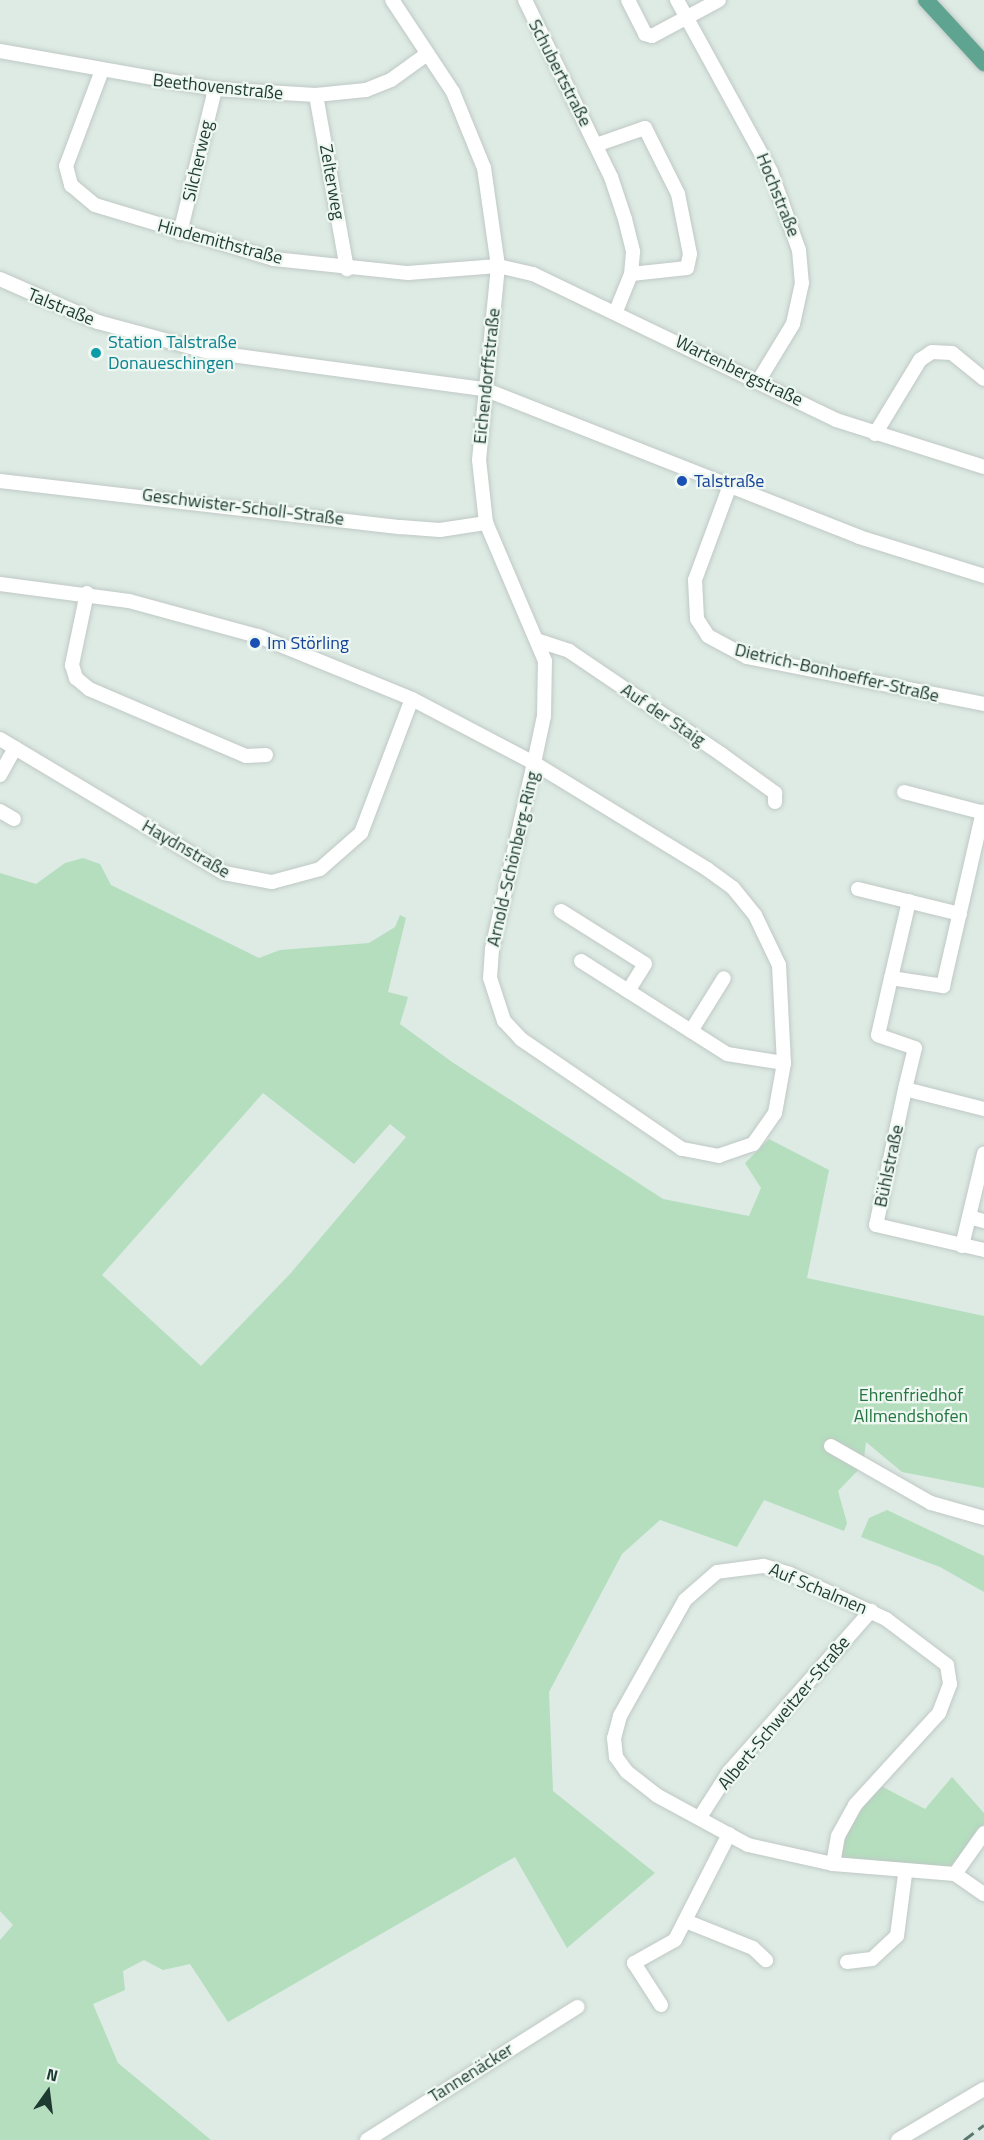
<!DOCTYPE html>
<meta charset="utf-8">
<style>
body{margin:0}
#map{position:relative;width:984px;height:2140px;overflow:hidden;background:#ddebe4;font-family:"Titillium Web",sans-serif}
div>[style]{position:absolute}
.green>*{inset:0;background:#b4debe}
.roads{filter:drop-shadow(0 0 2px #c0c8c6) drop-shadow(0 0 2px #c0c8c6)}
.minor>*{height:14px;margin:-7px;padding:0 7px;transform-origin:7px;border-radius:7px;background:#fff}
.major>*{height:16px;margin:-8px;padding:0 8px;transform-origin:8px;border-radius:8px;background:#5ea490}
.rail>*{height:3px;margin-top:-1.5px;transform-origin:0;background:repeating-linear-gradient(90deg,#57786e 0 12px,transparent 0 18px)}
.dots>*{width:16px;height:16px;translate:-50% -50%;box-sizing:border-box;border:3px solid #eef7f2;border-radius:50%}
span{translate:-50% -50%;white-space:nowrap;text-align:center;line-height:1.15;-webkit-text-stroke:4.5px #eef7f2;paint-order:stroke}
.street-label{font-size:18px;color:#1e3b32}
.culture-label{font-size:18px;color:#0d838f}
.left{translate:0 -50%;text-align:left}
.transit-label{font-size:18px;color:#164399}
.park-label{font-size:18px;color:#257541}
.north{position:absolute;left:18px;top:2062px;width:60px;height:60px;-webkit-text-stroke:4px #eef7f2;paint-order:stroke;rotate:14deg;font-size:16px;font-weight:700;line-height:24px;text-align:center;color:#1e3b32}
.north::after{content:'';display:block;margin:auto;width:21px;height:27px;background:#1e3b32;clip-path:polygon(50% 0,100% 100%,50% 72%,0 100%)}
</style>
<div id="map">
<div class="green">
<div style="clip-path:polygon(evenodd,83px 858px,100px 864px,111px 885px,259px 958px,280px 950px,369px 943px,395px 927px,400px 915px,406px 918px,388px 992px,408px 997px,400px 1024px,452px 1062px,663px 1199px,749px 1216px,761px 1188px,745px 1163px,769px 1139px,829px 1170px,807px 1278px,984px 1316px,984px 1488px,902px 1472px,866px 1442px,863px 1465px,838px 1491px,847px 1523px,844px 1531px,764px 1500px,737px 1547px,660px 1520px,622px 1554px,549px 1692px,553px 1791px,655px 1873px,567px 1948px,515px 1857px,228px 2022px,190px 1964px,163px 1970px,144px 1960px,123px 1971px,125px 1990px,93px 2004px,118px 2063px,211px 2140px,0 2140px,0 1940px,13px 1925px,0 1911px,0 873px,36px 884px,65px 863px,83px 858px,263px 1093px,354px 1164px,390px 1124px,406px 1137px,290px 1274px,201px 1366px,102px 1275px,263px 1093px)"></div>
<div style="clip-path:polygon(887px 1510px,984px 1556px,984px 1592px,940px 1567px,861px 1537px,869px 1518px)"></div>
<div style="clip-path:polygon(952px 1777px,984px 1813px,984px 1824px,951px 1870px,839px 1861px,844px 1835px,860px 1806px,881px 1786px,925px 1809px)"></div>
</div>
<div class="roads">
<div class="minor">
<div style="left:525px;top:0;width:197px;rotate:64.1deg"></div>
<div style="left:611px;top:177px;width:44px;rotate:71.6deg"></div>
<div style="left:625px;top:219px;width:34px;rotate:76deg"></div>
<div style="left:633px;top:252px;width:22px;rotate:95deg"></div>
<div style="left:631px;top:274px;width:40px;rotate:112deg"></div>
<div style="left:628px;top:0;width:38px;rotate:63deg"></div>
<div style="left:645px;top:34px;width:7px;rotate:16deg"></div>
<div style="left:652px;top:36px;width:76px;rotate:-28.2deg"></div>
<div style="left:677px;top:0;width:196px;rotate:61.3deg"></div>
<div style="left:771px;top:172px;width:83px;rotate:70.3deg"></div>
<div style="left:799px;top:250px;width:33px;rotate:85deg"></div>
<div style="left:802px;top:283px;width:42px;rotate:102.4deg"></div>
<div style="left:793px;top:324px;width:66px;rotate:121.3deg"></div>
<div style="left:0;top:51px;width:218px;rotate:10deg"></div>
<div style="left:215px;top:89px;width:101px;rotate:3.4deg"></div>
<div style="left:316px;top:95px;width:50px;rotate:-5.7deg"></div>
<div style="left:366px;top:90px;width:27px;rotate:-22deg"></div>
<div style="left:391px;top:80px;width:44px;rotate:-35.8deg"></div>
<div style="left:101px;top:73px;width:99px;rotate:110.6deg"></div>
<div style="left:66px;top:166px;width:20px;rotate:75deg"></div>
<div style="left:71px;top:185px;width:31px;rotate:40deg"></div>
<div style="left:95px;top:205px;width:187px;rotate:16.8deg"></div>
<div style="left:274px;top:259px;width:135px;rotate:6deg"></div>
<div style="left:408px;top:273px;width:90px;rotate:-4.4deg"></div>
<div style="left:498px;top:266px;width:36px;rotate:13deg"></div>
<div style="left:533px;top:274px;width:336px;rotate:25.7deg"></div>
<div style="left:836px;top:420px;width:155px;rotate:17.6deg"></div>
<div style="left:316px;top:95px;width:177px;rotate:79.9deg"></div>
<div style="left:596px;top:145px;width:52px;rotate:-19.1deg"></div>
<div style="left:645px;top:128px;width:74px;rotate:63.4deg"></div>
<div style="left:678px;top:194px;width:61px;rotate:78.7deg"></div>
<div style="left:690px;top:254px;width:14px;rotate:102deg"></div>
<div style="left:687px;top:268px;width:56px;rotate:173.9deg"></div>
<div style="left:180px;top:233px;width:148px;rotate:-76.3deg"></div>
<div style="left:0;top:279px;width:107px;rotate:23.7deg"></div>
<div style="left:98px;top:322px;width:115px;rotate:15.1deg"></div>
<div style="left:209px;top:352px;width:277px;rotate:7.7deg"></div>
<div style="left:484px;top:389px;width:403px;rotate:21.5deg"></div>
<div style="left:859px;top:537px;width:131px;rotate:17.3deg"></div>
<div style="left:875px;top:434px;width:87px;rotate:-58.7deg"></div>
<div style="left:920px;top:360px;width:14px;rotate:-34deg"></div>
<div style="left:932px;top:352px;width:20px;rotate:3deg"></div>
<div style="left:952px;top:353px;width:41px;rotate:39.1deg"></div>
<div style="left:0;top:481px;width:403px;rotate:6.6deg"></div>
<div style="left:400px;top:527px;width:40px;rotate:4.3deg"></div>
<div style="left:440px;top:530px;width:47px;rotate:-8.7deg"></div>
<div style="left:729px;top:488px;width:98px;rotate:110.3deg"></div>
<div style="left:695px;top:580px;width:39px;rotate:87deg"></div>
<div style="left:697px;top:619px;width:20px;rotate:57deg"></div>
<div style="left:708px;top:636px;width:44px;rotate:28.3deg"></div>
<div style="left:747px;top:657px;width:242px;rotate:11.2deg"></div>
<div style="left:0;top:584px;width:130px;rotate:7.5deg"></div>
<div style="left:129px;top:601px;width:134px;rotate:15.2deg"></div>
<div style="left:258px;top:636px;width:166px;rotate:22.2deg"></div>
<div style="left:412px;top:699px;width:138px;rotate:27.7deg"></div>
<div style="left:534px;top:763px;width:48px;rotate:-78deg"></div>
<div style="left:544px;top:716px;width:55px;rotate:-89deg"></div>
<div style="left:545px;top:661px;width:150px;rotate:-113.1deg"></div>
<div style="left:486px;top:523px;width:63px;rotate:-96.3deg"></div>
<div style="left:479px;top:460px;width:195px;rotate:-84.4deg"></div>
<div style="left:498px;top:266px;width:99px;rotate:-98.1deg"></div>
<div style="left:484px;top:168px;width:82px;rotate:-112.2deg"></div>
<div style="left:453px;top:92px;width:110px;rotate:-123.5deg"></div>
<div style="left:87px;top:593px;width:74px;rotate:101.8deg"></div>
<div style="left:72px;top:665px;width:14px;rotate:73deg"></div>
<div style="left:76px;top:678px;width:17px;rotate:40deg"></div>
<div style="left:89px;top:689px;width:171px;rotate:23.1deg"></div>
<div style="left:246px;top:756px;width:20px;rotate:-3deg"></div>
<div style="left:539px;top:641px;width:32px;rotate:18deg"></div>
<div style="left:569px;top:651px;width:184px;rotate:34.1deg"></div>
<div style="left:721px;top:754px;width:67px;rotate:35.8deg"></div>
<div style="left:775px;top:793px;width:9px;rotate:90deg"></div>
<div style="left:0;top:739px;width:261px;rotate:30.9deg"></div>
<div style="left:224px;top:873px;width:49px;rotate:10.6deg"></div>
<div style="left:272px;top:882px;width:50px;rotate:-15.2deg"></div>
<div style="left:320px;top:869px;width:55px;rotate:-41.3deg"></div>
<div style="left:361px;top:833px;width:143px;rotate:-69.2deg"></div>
<div style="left:534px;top:763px;width:203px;rotate:31.5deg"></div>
<div style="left:707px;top:869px;width:32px;rotate:36deg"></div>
<div style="left:733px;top:888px;width:35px;rotate:51deg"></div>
<div style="left:755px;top:915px;width:55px;rotate:64.4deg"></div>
<div style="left:779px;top:965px;width:98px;rotate:87.1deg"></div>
<div style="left:784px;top:1063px;width:51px;rotate:100.2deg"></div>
<div style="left:775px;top:1113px;width:38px;rotate:125deg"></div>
<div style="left:753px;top:1144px;width:36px;rotate:161deg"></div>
<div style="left:719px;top:1156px;width:38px;rotate:-169deg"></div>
<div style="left:682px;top:1149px;width:195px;rotate:-145.7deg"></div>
<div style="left:521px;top:1039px;width:25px;rotate:-133deg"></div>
<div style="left:504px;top:1021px;width:45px;rotate:-108deg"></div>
<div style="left:490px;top:978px;width:29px;rotate:-86deg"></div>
<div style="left:492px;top:949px;width:191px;rotate:-77.3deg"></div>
<div style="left:0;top:775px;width:31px;rotate:-61deg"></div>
<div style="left:904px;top:792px;width:83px;rotate:14.7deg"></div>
<div style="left:0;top:811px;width:16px;rotate:30deg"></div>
<div style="left:858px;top:889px;width:105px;rotate:13.8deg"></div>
<div style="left:561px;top:911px;width:99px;rotate:32.2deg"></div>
<div style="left:645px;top:964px;width:32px;rotate:122deg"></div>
<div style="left:581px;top:961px;width:173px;rotate:32.5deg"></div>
<div style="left:727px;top:1054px;width:58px;rotate:9deg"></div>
<div style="left:891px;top:978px;width:79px;rotate:-76.8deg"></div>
<div style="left:691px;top:1031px;width:62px;rotate:-58.1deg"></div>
<div style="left:905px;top:1089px;width:42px;rotate:-76.3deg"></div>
<div style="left:915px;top:1048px;width:39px;rotate:-161deg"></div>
<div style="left:878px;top:1035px;width:58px;rotate:-77.2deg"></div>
<div style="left:891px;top:978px;width:53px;rotate:8.7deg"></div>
<div style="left:943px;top:986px;width:179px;rotate:-77.1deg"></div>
<div style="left:984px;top:1109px;width:81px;rotate:-165.8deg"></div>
<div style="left:905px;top:1089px;width:139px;rotate:102deg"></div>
<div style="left:876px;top:1225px;width:111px;rotate:13deg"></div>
<div style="left:969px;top:1217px;width:16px;rotate:15deg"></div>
<div style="left:962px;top:1246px;width:95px;rotate:-76.6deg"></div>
<div style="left:831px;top:1446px;width:115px;rotate:29.7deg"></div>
<div style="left:931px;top:1503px;width:55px;rotate:15.8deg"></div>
<div style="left:700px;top:1817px;width:54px;rotate:-57.2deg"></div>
<div style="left:729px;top:1772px;width:215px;rotate:-48.6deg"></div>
<div style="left:833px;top:1864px;width:28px;rotate:-80deg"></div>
<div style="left:838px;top:1836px;width:35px;rotate:-61deg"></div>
<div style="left:855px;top:1805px;width:125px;rotate:-47.6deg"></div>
<div style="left:939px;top:1713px;width:31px;rotate:-69deg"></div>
<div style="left:950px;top:1684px;width:19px;rotate:-99deg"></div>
<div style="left:947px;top:1665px;width:76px;rotate:-143deg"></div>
<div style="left:886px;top:1619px;width:106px;rotate:-154.9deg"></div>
<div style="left:790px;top:1574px;width:28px;rotate:-163deg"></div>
<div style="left:763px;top:1566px;width:46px;rotate:172.6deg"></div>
<div style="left:717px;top:1572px;width:43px;rotate:138.8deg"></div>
<div style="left:685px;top:1600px;width:133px;rotate:119.3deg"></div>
<div style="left:620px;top:1716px;width:23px;rotate:105deg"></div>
<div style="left:614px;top:1738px;width:19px;rotate:84deg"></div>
<div style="left:616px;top:1757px;width:19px;rotate:54deg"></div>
<div style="left:627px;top:1772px;width:37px;rotate:38deg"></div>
<div style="left:656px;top:1795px;width:105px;rotate:28.5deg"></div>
<div style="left:748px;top:1845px;width:87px;rotate:12.6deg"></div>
<div style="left:833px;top:1864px;width:122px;rotate:4.7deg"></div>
<div style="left:955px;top:1874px;width:35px;rotate:35deg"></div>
<div style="left:955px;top:1874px;width:50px;rotate:-54.7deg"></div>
<div style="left:688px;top:1922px;width:70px;rotate:21.8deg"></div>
<div style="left:753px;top:1948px;width:18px;rotate:43deg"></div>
<div style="left:847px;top:1962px;width:25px;rotate:-7deg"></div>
<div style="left:872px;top:1959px;width:34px;rotate:-43deg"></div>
<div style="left:897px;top:1936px;width:63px;rotate:-82.6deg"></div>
<div style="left:661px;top:2005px;width:50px;rotate:-122.7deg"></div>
<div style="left:634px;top:1963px;width:47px;rotate:-29.3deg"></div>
<div style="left:675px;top:1940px;width:119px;rotate:-63deg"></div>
<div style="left:367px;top:2140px;width:249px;rotate:-32.3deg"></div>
<div style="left:898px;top:2140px;width:100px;rotate:-30.7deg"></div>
</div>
<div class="major">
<div style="left:926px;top:0;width:86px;rotate:47.4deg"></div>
</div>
</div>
<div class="rail">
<div style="left:964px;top:2140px;width:25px;rotate:-37deg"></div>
</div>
<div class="dots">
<div style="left:96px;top:353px;background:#0f9aa8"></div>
<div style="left:682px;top:481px;background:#1a4fb4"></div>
<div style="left:255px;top:643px;background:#1a4fb4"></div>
</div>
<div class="street-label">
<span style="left:560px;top:73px;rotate:63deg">Schubertstraße</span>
<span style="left:218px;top:87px;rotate:6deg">Beethovenstraße</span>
<span style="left:198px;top:161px;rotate:-77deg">Silcherweg</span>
<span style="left:332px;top:182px;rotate:80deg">Zelterweg</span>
<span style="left:778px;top:195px;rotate:68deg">Hochstraße</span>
<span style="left:220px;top:242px;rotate:15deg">Hindemithstraße</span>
<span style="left:61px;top:307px;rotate:22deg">Talstraße</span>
<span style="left:739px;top:371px;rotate:26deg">Wartenbergstraße</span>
<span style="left:487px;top:376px;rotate:-84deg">Eichendorffstraße</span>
<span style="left:243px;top:507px;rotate:7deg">Geschwister-Scholl-Straße</span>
<span style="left:837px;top:673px;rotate:13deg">Dietrich-Bonhoeffer-Straße</span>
<span style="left:663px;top:715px;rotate:34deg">Auf der Staig</span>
<span style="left:186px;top:849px;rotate:30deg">Haydnstraße</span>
<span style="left:513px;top:859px;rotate:-77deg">Arnold-Schönberg-Ring</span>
<span style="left:889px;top:1166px;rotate:-78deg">Bühlstraße</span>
<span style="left:818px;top:1589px;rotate:23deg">Auf Schalmen</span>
<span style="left:784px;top:1713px;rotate:-50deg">Albert-Schweitzer-Straße</span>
<span style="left:471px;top:2073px;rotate:-32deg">Tannenäcker</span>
</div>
<div class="culture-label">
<span class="left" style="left:108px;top:353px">Station Talstraße<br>Donaueschingen</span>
</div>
<div class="transit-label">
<span class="left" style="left:694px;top:481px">Talstraße</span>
<span class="left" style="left:267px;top:643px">Im Störling</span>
</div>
<div class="park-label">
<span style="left:911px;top:1406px">Ehrenfriedhof<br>Allmendshofen</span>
</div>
<div class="north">N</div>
</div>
